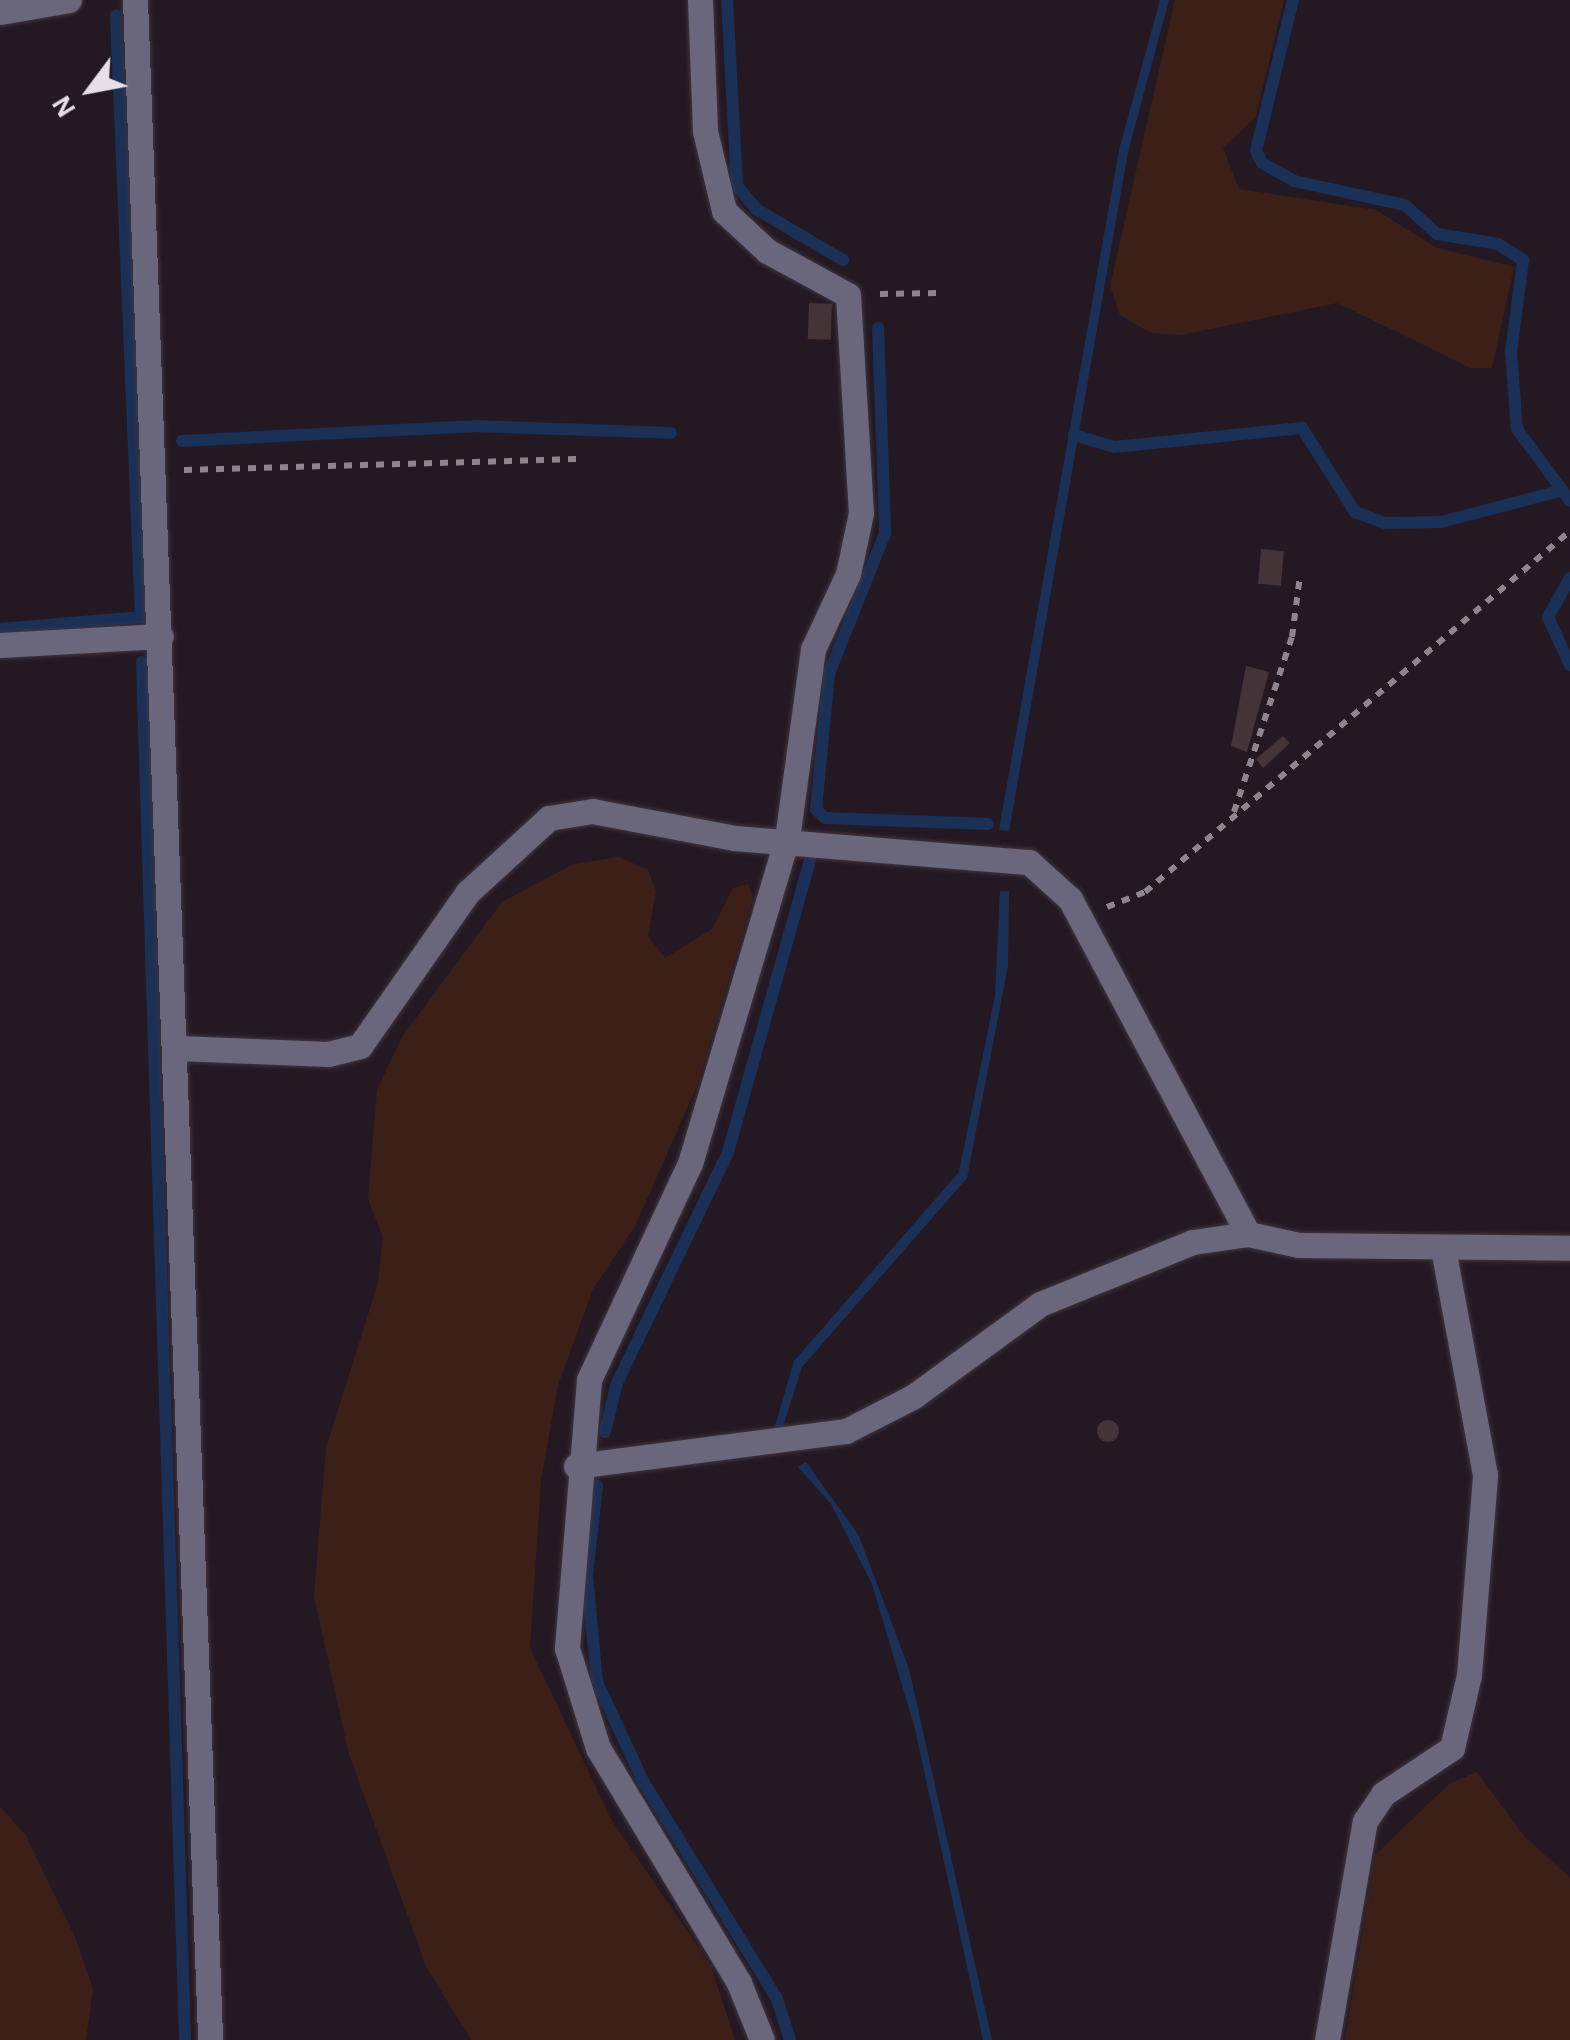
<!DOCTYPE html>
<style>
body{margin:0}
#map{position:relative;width:1570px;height:2040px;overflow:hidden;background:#241923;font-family:"Alegreya Sans",sans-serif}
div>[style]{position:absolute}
.green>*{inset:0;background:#3c2018}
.water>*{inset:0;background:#1b3057}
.stream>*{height:12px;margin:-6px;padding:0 6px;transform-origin:6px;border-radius:6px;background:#1b3057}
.building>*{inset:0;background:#443337;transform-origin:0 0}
.round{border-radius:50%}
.path>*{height:6px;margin-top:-3px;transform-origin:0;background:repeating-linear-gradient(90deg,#8f858e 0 8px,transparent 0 16px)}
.roads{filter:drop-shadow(0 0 2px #3f353e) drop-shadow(0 0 2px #3f353e)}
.minor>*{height:25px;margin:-12.5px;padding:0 12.5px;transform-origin:12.5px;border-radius:12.5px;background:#6a667b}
span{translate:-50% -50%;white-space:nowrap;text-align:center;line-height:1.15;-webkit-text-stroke:8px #241923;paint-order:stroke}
.north{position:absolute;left:40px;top:40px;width:100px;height:100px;-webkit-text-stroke:8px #241923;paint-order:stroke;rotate:238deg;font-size:28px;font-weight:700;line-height:40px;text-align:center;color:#e7dfe6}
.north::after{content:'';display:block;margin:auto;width:35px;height:45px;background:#e7dfe6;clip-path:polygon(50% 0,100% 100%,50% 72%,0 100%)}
</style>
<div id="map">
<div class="green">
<div style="clip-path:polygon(1175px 0,1284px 0,1256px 116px,1223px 148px,1239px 189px,1376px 210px,1437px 248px,1514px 267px,1492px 368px,1471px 368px,1337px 303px,1181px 335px,1151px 333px,1120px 315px,1110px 286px)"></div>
<div style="clip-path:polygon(619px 857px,648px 870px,656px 891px,648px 936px,665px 958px,712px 929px,733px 888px,748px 884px,753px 898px,697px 1086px,635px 1226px,593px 1289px,558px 1385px,541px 1480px,530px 1648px,612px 1821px,711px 1966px,735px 2040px,471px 2040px,426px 1966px,349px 1754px,314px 1596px,326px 1448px,378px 1283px,383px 1237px,368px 1199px,377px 1090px,402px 1037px,502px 902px,574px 864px)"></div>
<div style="clip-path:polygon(1477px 1772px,1524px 1836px,1570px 1878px,1570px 2040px,1345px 2040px,1375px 1855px,1449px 1784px)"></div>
<div style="clip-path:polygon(0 1807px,25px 1834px,75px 1937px,93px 1989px,86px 2040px,0 2040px)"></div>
</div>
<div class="water">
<div style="clip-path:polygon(1160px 0,1169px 0,1128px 152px,1009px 831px,999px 830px,1119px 150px)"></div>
<div style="clip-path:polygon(1000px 891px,1009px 891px,1008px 966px,967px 1178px,802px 1367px,782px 1430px,774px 1430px,794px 1361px,959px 1172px,995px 996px)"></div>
<div style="clip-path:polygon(806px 1462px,859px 1536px,909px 1669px,992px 2040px,983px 2040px,915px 1729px,872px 1584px,831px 1504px,798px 1467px)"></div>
</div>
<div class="stream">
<div style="left:727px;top:0;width:186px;rotate:86.9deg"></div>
<div style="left:737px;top:186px;width:30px;rotate:50deg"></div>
<div style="left:756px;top:209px;width:101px;rotate:30.4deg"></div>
<div style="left:1293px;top:0;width:155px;rotate:103.8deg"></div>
<div style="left:1256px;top:151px;width:13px;rotate:63deg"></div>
<div style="left:1262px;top:163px;width:37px;rotate:29deg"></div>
<div style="left:1294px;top:181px;width:114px;rotate:12.2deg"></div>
<div style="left:1405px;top:205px;width:43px;rotate:42.2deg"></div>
<div style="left:1437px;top:234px;width:62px;rotate:9.3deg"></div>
<div style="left:1498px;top:244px;width:30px;rotate:33deg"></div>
<div style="left:1523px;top:260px;width:94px;rotate:97.4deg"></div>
<div style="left:1511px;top:353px;width:76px;rotate:85.5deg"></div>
<div style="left:1517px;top:429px;width:89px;rotate:53.6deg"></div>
<div style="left:878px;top:328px;width:205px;rotate:88deg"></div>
<div style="left:885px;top:533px;width:152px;rotate:111.7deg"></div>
<div style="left:829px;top:674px;width:136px;rotate:95.5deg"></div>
<div style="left:816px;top:809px;width:13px;rotate:45deg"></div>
<div style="left:825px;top:818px;width:163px;rotate:2.1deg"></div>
<div style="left:1074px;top:435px;width:42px;rotate:16.7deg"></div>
<div style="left:1114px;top:447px;width:189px;rotate:-5.8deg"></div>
<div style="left:1302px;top:428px;width:99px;rotate:57.8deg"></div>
<div style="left:1355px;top:512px;width:33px;rotate:20deg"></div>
<div style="left:1386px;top:523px;width:55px;rotate:-1deg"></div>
<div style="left:1441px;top:522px;width:123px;rotate:-14.6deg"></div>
<div style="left:182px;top:441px;width:292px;rotate:-2.9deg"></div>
<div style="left:474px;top:426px;width:197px;rotate:2deg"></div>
<div style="left:1570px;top:578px;width:45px;rotate:119.4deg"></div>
<div style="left:1548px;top:617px;width:53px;rotate:65.4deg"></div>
<div style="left:0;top:629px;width:142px;rotate:-4.9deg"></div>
<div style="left:141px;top:617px;width:602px;rotate:-92.38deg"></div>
<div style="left:142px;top:662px;width:1379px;rotate:88.21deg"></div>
<div style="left:605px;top:1432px;width:48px;rotate:-76.8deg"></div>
<div style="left:616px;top:1385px;width:259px;rotate:-64.3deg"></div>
<div style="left:728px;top:1152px;width:303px;rotate:-74.3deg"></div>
<div style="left:597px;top:1486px;width:90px;rotate:96.4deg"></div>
<div style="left:587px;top:1575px;width:107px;rotate:84.7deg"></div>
<div style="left:597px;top:1682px;width:109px;rotate:65.1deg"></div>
<div style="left:643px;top:1781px;width:256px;rotate:58.4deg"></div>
<div style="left:777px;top:1999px;width:43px;rotate:72.4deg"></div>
</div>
<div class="building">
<div style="left:809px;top:303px;width:23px;height:36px;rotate:2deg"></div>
<div style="left:1261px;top:549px;width:23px;height:35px;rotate:5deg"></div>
<div style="clip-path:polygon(1246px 666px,1269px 672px,1247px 752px,1231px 746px)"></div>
<div style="clip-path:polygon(1283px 736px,1290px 743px,1263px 768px,1256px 759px)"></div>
<div class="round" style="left:1097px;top:1420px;width:22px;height:22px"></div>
</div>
<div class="path">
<div style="left:880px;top:294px;width:59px;rotate:-1deg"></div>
<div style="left:184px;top:470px;width:399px;rotate:-1.6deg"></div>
<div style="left:1234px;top:812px;width:184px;rotate:-71.7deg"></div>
<div style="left:1292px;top:637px;width:63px;rotate:-82.6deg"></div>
<div style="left:1107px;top:907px;width:41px;rotate:-21.5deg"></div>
<div style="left:1145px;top:892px;width:558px;rotate:-40.34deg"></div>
</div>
<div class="roads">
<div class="minor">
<div style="left:135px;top:0;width:2041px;rotate:87.89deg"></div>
<div style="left:700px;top:0;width:131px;rotate:87.8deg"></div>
<div style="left:705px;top:131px;width:82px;rotate:76.6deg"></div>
<div style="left:724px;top:211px;width:59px;rotate:42.9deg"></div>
<div style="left:767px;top:251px;width:92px;rotate:28.5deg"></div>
<div style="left:848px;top:295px;width:218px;rotate:86.6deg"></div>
<div style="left:861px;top:513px;width:62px;rotate:102deg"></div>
<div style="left:848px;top:574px;width:83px;rotate:115deg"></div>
<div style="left:813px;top:649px;width:191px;rotate:97.8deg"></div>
<div style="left:787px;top:838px;width:339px;rotate:106.6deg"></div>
<div style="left:690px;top:1163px;width:239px;rotate:115deg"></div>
<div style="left:589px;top:1380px;width:269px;rotate:94.7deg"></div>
<div style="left:567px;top:1648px;width:105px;rotate:72.8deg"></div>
<div style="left:598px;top:1748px;width:274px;rotate:59deg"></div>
<div style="left:739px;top:1983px;width:61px;rotate:68deg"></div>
<div style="left:0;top:12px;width:70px;rotate:-9.9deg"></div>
<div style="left:0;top:645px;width:161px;rotate:-3.2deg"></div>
<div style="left:178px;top:1048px;width:150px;rotate:2.3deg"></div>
<div style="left:328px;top:1054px;width:33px;rotate:-14deg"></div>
<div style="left:360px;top:1046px;width:188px;rotate:-55deg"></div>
<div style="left:468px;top:892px;width:110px;rotate:-42.4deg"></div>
<div style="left:549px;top:818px;width:44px;rotate:-9.2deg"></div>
<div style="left:592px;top:811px;width:146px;rotate:10.7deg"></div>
<div style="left:735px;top:838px;width:295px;rotate:4.7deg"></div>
<div style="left:1029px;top:862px;width:55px;rotate:42.1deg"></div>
<div style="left:1070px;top:899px;width:379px;rotate:62deg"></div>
<div style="left:1248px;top:1234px;width:52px;rotate:12.2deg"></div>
<div style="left:1299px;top:1245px;width:271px;rotate:0.6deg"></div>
<div style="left:576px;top:1466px;width:272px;rotate:-7.4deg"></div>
<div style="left:846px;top:1431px;width:76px;rotate:-27.2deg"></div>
<div style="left:914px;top:1396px;width:156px;rotate:-36.1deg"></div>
<div style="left:1040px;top:1304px;width:165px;rotate:-22.1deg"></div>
<div style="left:1193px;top:1242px;width:56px;rotate:-8.3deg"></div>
<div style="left:1327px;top:2040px;width:222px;rotate:-80.2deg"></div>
<div style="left:1365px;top:1821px;width:32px;rotate:-56deg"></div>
<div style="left:1383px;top:1794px;width:83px;rotate:-33.7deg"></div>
<div style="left:1452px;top:1748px;width:75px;rotate:-76.9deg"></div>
<div style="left:1469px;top:1675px;width:201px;rotate:-85.4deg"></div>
<div style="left:1485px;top:1475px;width:231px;rotate:-100.5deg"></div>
</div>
</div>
<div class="north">N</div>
</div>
